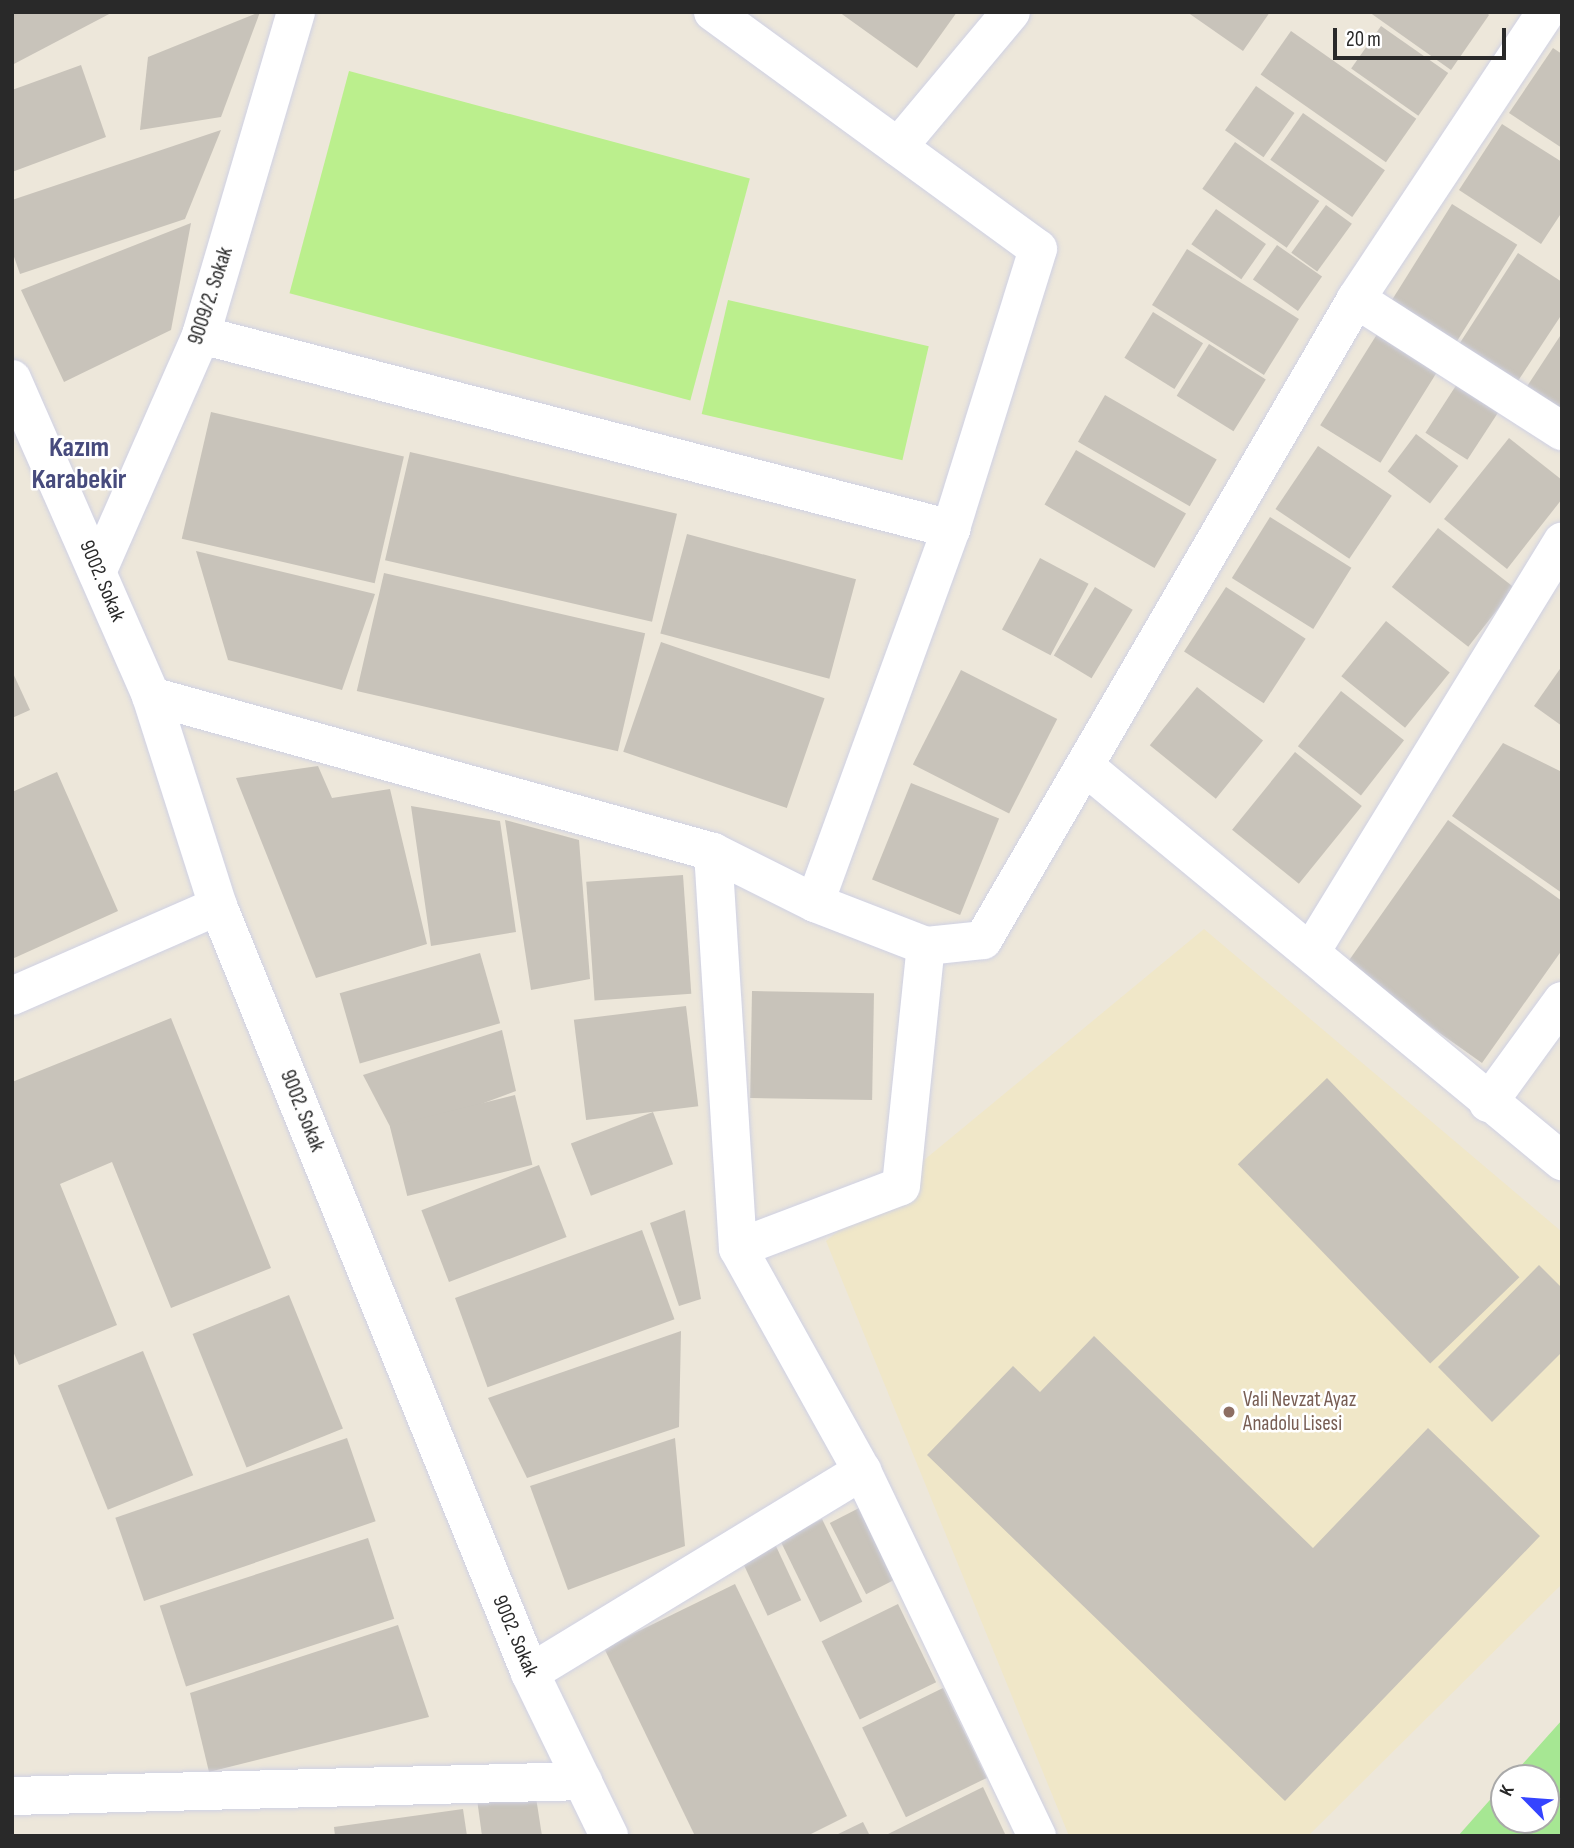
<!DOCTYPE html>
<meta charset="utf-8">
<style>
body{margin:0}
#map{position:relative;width:1574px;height:1848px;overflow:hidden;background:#ede7da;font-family:"Sofia Sans Condensed",sans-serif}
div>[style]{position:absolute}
.education>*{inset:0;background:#f0e7c8}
.green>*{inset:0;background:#a6e793}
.pitch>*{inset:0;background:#bbef8d;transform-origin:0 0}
.building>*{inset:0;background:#c8c3ba;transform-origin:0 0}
.roads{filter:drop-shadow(0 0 2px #cfd1e4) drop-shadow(0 0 2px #cfd1e4)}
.minor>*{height:38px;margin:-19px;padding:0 19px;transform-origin:19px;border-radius:19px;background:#fff}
.tertiary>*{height:38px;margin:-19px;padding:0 19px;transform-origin:19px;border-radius:19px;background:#fff}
.dots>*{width:19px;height:19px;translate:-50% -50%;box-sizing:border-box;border:4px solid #fff;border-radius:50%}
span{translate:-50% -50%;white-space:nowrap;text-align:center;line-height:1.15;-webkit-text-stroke:5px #fff;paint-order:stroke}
.street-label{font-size:21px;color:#292929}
.education-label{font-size:21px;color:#785e54}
.left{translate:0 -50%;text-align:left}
.district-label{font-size:28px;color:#474b7d;font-weight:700}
.frame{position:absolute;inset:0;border:14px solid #292929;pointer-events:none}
.north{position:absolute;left:1490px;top:1764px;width:70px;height:70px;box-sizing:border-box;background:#fff;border:2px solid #a9a9a9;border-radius:50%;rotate:295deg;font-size:19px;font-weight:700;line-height:28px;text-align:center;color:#292929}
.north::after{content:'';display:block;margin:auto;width:24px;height:32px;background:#3544ff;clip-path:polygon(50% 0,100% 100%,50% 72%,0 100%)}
.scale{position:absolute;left:1333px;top:28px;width:173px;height:32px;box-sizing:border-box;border:4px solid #292929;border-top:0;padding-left:9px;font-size:21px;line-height:24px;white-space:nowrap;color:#292929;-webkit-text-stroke:5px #fff;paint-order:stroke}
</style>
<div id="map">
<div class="education">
<div style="clip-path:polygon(1204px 929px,1562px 1232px,1562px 1584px,1308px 1836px,1069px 1836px,826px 1241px)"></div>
</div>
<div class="green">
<div style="clip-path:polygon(1562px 1720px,1562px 1836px,1458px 1836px,1504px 1784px,1504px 1820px,1546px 1820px,1546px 1778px,1510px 1778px)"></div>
</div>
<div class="pitch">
<div style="left:349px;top:71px;width:415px;height:230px;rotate:15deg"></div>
<div style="left:728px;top:300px;width:206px;height:117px;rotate:13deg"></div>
</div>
<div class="building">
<div style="clip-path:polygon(12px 12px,113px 12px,12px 65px)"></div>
<div style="clip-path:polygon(260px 12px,221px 117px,140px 130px,148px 57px)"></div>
<div style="clip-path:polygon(839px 12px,957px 12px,917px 68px)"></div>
<div style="clip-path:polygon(1187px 12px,1270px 12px,1243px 51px)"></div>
<div style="clip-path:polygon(1369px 12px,1486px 12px,1489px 15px,1451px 70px)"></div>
<div style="left:1381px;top:26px;width:82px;height:52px;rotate:35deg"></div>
<div style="left:1291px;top:31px;width:153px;height:53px;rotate:35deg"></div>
<div style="clip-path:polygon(1553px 48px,1562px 54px,1562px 148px,1509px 113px)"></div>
<div style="clip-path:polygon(81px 65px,106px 137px,12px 172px,12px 90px)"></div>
<div style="left:1256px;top:86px;width:47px;height:54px;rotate:35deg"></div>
<div style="left:1303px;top:113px;width:100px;height:57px;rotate:35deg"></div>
<div style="clip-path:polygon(1502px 124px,1562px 162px,1562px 212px,1541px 244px,1459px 190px)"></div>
<div style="clip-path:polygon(221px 130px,185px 219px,20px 274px,12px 251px,12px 200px)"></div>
<div style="left:1235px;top:142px;width:103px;height:57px;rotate:35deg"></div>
<div style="left:1452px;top:204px;width:77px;height:118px;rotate:32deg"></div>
<div style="left:1326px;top:205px;width:32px;height:59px;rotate:36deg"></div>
<div style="left:1216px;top:209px;width:61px;height:43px;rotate:35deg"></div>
<div style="clip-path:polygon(191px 223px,171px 330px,64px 382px,21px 290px)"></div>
<div style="left:1277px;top:245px;width:55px;height:42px;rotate:35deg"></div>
<div style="left:1187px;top:249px;width:132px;height:66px;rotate:32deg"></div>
<div style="clip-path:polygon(1518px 253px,1562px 282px,1562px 314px,1514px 387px,1456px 349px)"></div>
<div style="left:1153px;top:312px;width:59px;height:54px;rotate:32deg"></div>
<div style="left:1379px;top:331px;width:71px;height:111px;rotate:32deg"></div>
<div style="clip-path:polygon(1562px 333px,1562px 420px,1522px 394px)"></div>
<div style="left:1209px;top:344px;width:67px;height:61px;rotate:32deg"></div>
<div style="left:1457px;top:384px;width:50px;height:58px;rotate:33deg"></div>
<div style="left:1105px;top:395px;width:129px;height:54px;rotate:30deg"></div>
<div style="left:211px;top:412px;width:198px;height:130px;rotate:13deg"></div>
<div style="left:1416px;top:434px;width:53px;height:47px;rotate:37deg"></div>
<div style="clip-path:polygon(1509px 438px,1562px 480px,1562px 499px,1507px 569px,1444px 519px)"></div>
<div style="left:1318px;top:446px;width:89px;height:76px;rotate:34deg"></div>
<div style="left:1076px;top:450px;width:127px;height:63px;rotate:30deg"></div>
<div style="left:410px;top:452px;width:274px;height:111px;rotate:13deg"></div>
<div style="left:1270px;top:517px;width:96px;height:72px;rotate:32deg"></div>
<div style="left:1438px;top:528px;width:97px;height:75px;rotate:38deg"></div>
<div style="left:687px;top:534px;width:175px;height:103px;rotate:15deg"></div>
<div style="clip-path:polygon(196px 551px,375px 594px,342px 690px,228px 660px)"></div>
<div style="left:1040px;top:558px;width:55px;height:81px;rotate:28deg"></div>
<div style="left:384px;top:573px;width:268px;height:121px;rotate:13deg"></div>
<div style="left:1095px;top:587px;width:44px;height:80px;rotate:31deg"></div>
<div style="left:1226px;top:587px;width:95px;height:77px;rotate:33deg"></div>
<div style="left:1386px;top:621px;width:82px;height:71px;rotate:39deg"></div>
<div style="left:661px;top:642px;width:173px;height:116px;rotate:19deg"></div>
<div style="clip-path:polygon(1562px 666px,1562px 726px,1534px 706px)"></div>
<div style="left:961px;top:670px;width:108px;height:106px;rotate:27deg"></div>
<div style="clip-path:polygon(12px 671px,30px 710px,12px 718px)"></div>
<div style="left:1197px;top:687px;width:85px;height:75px;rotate:39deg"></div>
<div style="left:1341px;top:691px;width:80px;height:70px;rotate:38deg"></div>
<div style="clip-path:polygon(1503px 743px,1562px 772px,1562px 893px,1452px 816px)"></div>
<div style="left:1295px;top:752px;width:86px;height:100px;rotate:39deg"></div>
<div style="clip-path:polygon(318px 766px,332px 798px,390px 789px,427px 944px,316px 978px,236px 778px)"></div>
<div style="clip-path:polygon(57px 772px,118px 911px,12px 959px,12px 792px)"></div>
<div style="left:911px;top:783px;width:95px;height:104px;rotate:22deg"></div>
<div style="clip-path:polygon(411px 806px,500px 821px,516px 932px,431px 946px)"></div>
<div style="clip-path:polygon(505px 820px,579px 840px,590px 979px,531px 990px)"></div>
<div style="clip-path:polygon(1448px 820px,1562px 901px,1562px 950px,1482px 1063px,1345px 966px)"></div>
<div style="left:683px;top:875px;width:119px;height:97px;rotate:86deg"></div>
<div style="left:480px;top:953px;width:73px;height:146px;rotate:74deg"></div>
<div style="left:752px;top:991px;width:122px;height:107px;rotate:1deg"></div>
<div style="left:686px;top:1006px;width:101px;height:113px;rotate:83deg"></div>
<div style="clip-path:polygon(171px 1018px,271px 1268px,171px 1308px,112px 1162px,60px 1184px,117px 1325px,19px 1365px,12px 1349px,12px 1082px)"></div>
<div style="clip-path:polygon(502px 1030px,516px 1091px,395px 1136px,363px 1075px)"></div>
<div style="left:1327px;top:1078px;width:277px;height:124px;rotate:46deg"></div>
<div style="left:515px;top:1095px;width:72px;height:129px;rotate:76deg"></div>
<div style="left:653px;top:1112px;width:56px;height:88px;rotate:69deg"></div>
<div style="left:539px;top:1165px;width:77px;height:126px;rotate:69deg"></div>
<div style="clip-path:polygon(685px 1210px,701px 1299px,679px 1306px,650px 1223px)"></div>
<div style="left:642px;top:1230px;width:95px;height:199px;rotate:70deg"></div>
<div style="clip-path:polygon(1539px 1265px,1562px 1288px,1562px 1352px,1492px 1422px,1438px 1367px)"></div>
<div style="left:289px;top:1295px;width:144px;height:104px;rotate:68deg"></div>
<div style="clip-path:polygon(681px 1331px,679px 1427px,527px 1478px,488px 1398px)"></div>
<div style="clip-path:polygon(1094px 1336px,1313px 1548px,1428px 1428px,1540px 1536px,1285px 1801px,927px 1455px,1013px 1366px,1040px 1392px)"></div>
<div style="left:143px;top:1351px;width:134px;height:92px;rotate:68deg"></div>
<div style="left:347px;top:1438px;width:88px;height:245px;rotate:71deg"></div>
<div style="clip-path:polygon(675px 1438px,685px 1546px,568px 1590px,530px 1486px)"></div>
<div style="left:861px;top:1507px;width:80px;height:35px;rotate:63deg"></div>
<div style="left:822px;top:1519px;width:92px;height:47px;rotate:64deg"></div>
<div style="left:368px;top:1538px;width:85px;height:219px;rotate:72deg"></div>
<div style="left:775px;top:1544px;width:62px;height:37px;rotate:65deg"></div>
<div style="clip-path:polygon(735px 1584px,847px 1816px,807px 1836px,695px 1836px,604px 1648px)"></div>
<div style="left:898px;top:1604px;width:87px;height:85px;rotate:64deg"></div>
<div style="clip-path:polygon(398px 1625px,429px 1717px,209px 1772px,190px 1693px)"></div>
<div style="left:943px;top:1688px;width:100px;height:90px;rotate:64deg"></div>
<div style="clip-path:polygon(983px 1787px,1006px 1836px,884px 1836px)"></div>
<div style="clip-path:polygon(535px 1791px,542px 1836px,482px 1836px,477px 1799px)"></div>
<div style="clip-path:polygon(463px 1809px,467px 1836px,335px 1836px,334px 1827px)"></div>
<div style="clip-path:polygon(863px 1822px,870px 1836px,834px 1836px)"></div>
</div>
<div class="roads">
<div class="minor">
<div style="left:713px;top:12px;width:402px;rotate:36.1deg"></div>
<div style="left:1038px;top:249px;width:293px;rotate:107.3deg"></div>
<div style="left:951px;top:529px;width:398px;rotate:110deg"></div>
<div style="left:898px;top:147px;width:176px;rotate:-50.1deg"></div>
<div style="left:1356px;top:299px;width:245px;rotate:32.7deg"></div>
<div style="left:201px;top:335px;width:775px;rotate:14.5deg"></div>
<div style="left:98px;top:570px;width:257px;rotate:-66.3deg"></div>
<div style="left:201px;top:335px;width:337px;rotate:-73.6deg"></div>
<div style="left:151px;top:696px;width:583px;rotate:15.51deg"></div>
<div style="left:713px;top:852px;width:114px;rotate:26.6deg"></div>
<div style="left:815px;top:903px;width:119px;rotate:21.2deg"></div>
<div style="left:1087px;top:768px;width:617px;rotate:39.6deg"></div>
<div style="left:713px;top:852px;width:397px;rotate:86.4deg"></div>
<div style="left:1312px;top:950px;width:479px;rotate:-58.5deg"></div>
<div style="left:12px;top:996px;width:225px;rotate:-23.6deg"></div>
<div style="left:1488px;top:1103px;width:126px;rotate:-54deg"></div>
<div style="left:862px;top:1471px;width:405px;rotate:64.4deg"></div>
<div style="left:530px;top:1673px;width:389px;rotate:-31.3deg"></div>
<div style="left:862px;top:1471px;width:255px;rotate:-119.1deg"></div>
<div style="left:738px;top:1248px;width:174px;rotate:-20.8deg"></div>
<div style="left:901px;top:1186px;width:241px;rotate:-84.1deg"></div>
<div style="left:926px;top:946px;width:57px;rotate:-6deg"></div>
<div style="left:983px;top:940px;width:742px;rotate:-59.8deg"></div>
<div style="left:1356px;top:299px;width:344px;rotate:-56.5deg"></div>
<div style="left:12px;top:1796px;width:571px;rotate:-1.5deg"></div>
</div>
<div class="tertiary">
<div style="left:12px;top:379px;width:346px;rotate:66.3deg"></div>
<div style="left:151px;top:696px;width:220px;rotate:72.3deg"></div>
<div style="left:218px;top:906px;width:828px;rotate:67.86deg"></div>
<div style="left:530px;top:1673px;width:181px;rotate:64.1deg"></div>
</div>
</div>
<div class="dots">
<div style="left:1229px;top:1412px;background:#8d6e63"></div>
</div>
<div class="street-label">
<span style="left:211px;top:296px;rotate:-72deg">9009/2. Sokak</span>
<span style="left:102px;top:581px;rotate:67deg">9002. Sokak</span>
<span style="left:302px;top:1111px;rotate:68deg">9002. Sokak</span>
<span style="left:515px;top:1636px;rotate:67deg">9002. Sokak</span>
</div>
<div class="education-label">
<span class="left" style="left:1243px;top:1412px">Vali Nevzat Ayaz<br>Anadolu Lisesi</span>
</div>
<div class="district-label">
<span style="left:79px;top:464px">Kazım<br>Karabekir</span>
</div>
<div class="frame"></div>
<div class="north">K</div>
<div class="scale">20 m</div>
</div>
